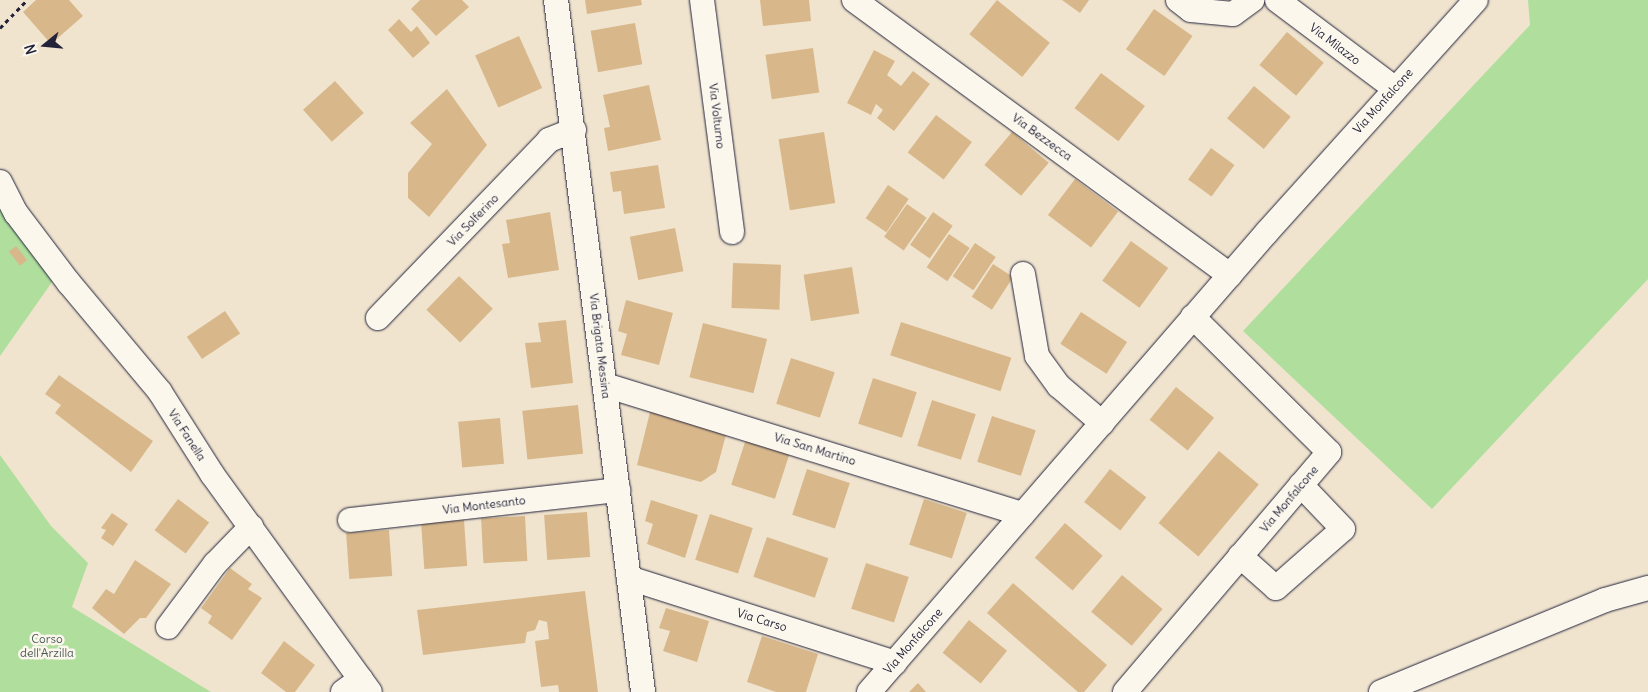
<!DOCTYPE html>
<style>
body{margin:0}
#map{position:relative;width:1648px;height:692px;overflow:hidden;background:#f0e4cf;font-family:Delius,sans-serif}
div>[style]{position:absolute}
.green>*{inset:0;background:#afde9d}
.building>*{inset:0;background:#d8b88b;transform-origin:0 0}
.path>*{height:3px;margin-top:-1.5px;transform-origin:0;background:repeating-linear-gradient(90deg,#22223b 0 4px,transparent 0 8px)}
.roads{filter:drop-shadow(0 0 1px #22223b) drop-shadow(0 0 1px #22223b)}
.minor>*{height:24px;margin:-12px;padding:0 12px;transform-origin:12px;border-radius:12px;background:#fbf7ec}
span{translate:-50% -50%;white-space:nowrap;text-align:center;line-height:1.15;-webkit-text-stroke:5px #fbf7ec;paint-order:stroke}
.street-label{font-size:12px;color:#22223b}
.park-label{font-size:12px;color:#4c5a58}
.north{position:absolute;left:20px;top:20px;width:50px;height:50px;-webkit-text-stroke:4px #fbf7ec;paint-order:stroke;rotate:253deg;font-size:14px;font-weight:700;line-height:20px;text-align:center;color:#22223b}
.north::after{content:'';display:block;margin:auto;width:18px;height:22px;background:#22223b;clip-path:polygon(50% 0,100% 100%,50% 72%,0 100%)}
</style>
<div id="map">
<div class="green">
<div style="clip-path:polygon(1528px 0,1648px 0,1648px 279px,1432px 509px,1243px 331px,1530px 25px)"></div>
<div style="clip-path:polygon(0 174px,64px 265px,0 356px)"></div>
<div style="clip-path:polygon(0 455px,51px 526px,88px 563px,72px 607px,211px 692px,0 692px)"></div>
</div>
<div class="building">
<div style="clip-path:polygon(36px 0,69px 0,83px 16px,51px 44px,23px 12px)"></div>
<div style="clip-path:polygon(420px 0,462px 0,469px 7px,436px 36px,411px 9px)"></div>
<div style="clip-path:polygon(585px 0,641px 0,642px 5px,587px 14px)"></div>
<div style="clip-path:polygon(760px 0,809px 0,811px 21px,763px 26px)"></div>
<div style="left:997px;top:0;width:68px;height:44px;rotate:39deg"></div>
<div style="clip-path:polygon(1062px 0,1089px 0,1080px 13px)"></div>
<div style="left:1154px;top:9px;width:47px;height:49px;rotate:35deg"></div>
<div style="clip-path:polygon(399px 19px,411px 32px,417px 26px,430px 43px,413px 58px,388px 30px)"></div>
<div style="left:635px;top:23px;width:42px;height:45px;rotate:80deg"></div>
<div style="left:1287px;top:32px;width:48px;height:43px;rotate:40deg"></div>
<div style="left:519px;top:36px;width:57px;height:48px;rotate:66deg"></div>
<div style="left:813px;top:48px;width:45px;height:48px;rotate:82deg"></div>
<div style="clip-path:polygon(874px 50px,895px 61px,887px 75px,901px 86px,913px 71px,930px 84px,894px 131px,877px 118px,883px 110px,876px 104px,871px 115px,847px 103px)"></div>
<div style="left:1101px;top:73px;width:55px;height:44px;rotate:37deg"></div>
<div style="left:335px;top:81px;width:43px;height:43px;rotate:48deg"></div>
<div style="clip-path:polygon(649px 85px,661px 140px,608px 151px,604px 128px,610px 127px,603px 95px)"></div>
<div style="left:1254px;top:86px;width:48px;height:42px;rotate:40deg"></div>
<div style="clip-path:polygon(447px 89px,487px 145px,429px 217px,408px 198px,408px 173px,432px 144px,410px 123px)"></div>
<div style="left:936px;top:115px;width:45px;height:47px;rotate:37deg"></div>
<div style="left:824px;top:132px;width:72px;height:46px;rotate:81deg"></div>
<div style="left:1012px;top:132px;width:48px;height:43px;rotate:40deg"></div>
<div style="left:1211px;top:148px;width:29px;height:39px;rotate:36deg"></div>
<div style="clip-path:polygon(658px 165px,665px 208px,624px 214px,621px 191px,613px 192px,610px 172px)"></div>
<div style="left:1075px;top:179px;width:54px;height:45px;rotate:37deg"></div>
<div style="left:888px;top:185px;width:25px;height:40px;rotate:34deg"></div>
<div style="left:907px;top:204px;width:24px;height:40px;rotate:35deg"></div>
<div style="clip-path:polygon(550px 212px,559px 270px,508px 278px,502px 244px,510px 243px,506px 220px)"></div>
<div style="left:933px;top:212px;width:24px;height:40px;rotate:35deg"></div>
<div style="left:675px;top:228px;width:44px;height:46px;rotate:79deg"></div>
<div style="left:949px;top:234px;width:25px;height:40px;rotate:34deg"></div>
<div style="left:1131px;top:241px;width:46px;height:49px;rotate:36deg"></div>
<div style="left:975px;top:243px;width:25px;height:40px;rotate:34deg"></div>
<div style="left:16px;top:246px;width:18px;height:9px;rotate:52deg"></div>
<div style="left:733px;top:263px;width:48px;height:45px;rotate:2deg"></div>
<div style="left:993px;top:264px;width:24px;height:39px;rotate:33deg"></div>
<div style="left:852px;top:267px;width:47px;height:49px;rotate:81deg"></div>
<div style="left:459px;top:276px;width:47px;height:47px;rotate:44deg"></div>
<div style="clip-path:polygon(626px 300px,673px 313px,659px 365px,621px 355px,627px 334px,618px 331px)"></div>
<div style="left:225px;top:311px;width:27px;height:46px;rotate:56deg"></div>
<div style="left:1081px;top:312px;width:55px;height:38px;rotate:33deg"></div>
<div style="clip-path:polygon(566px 320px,573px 383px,531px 388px,525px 343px,541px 342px,538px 323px)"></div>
<div style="left:901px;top:322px;width:116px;height:35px;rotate:18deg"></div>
<div style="left:703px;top:323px;width:66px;height:56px;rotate:14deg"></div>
<div style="left:791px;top:358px;width:46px;height:48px;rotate:18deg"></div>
<div style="clip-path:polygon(59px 375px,153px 441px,131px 472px,55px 413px,61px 405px,45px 394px)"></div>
<div style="left:873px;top:378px;width:46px;height:48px;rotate:18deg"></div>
<div style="left:1176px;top:387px;width:49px;height:42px;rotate:39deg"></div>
<div style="left:932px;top:400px;width:46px;height:48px;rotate:18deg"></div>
<div style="left:578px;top:405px;width:49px;height:56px;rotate:84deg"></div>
<div style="clip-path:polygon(650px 412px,727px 431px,716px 472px,701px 482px,637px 465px)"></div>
<div style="left:992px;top:416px;width:46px;height:48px;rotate:18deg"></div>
<div style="left:500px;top:418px;width:46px;height:42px;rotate:85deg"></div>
<div style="left:746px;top:439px;width:46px;height:48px;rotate:18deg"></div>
<div style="left:1219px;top:451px;width:52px;height:94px;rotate:40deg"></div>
<div style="left:807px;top:469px;width:45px;height:48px;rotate:18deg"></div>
<div style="left:1110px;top:469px;width:46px;height:42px;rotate:38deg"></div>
<div style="left:178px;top:499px;width:39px;height:39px;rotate:37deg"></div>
<div style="left:924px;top:499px;width:45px;height:48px;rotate:18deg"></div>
<div style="clip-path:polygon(651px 500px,698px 515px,685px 558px,647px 544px,653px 524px,645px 521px)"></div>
<div style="left:587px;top:512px;width:45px;height:43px;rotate:86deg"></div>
<div style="clip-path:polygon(112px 513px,128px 524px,113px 546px,101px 538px,106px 530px,101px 528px)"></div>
<div style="left:710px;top:514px;width:45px;height:48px;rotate:18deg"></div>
<div style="left:525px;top:516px;width:45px;height:44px;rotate:87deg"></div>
<div style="left:464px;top:520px;width:46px;height:43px;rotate:86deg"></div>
<div style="left:1065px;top:523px;width:50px;height:46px;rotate:41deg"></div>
<div style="left:389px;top:530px;width:46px;height:43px;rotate:86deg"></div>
<div style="left:767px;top:537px;width:65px;height:42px;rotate:19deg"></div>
<div style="clip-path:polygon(135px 560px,171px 584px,146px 618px,140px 618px,124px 634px,92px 608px,106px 589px,114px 594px)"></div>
<div style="left:866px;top:563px;width:45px;height:48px;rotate:18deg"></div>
<div style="clip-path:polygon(230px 568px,252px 584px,248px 589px,262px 598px,232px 640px,208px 623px,212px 616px,201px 608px)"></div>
<div style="left:1122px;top:575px;width:53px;height:48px;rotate:40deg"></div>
<div style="clip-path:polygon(1013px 583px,1107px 665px,1084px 692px,1078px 692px,987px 613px)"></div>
<div style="clip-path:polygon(585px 591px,598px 692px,559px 692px,558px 685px,541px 687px,535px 641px,549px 639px,547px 622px,539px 620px,535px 630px,527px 632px,525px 643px,423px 655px,417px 610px)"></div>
<div style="clip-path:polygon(666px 608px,709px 621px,697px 662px,663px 651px,670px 631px,659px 628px)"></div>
<div style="left:969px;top:620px;width:49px;height:42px;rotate:39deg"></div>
<div style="clip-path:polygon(762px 636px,818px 654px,806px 692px,776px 692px,747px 682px)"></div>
<div style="clip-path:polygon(284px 641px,315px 665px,295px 692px,286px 692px,261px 673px)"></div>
<div style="clip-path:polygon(918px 683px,926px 692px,909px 692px)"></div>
</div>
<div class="path">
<div style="left:0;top:28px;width:39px;rotate:-46deg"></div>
</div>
<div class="roads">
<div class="minor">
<div style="left:556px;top:0;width:697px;rotate:82.83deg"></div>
<div style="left:702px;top:0;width:234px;rotate:82.6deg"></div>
<div style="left:854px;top:0;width:466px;rotate:36.2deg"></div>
<div style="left:1178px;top:0;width:16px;rotate:38deg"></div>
<div style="left:1191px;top:10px;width:42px;rotate:5.4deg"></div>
<div style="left:1233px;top:14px;width:24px;rotate:-36deg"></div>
<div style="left:1277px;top:0;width:146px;rotate:36.9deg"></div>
<div style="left:0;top:182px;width:35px;rotate:63deg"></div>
<div style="left:16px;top:213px;width:88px;rotate:52.9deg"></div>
<div style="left:69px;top:283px;width:142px;rotate:50.1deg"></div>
<div style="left:160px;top:392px;width:97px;rotate:57.6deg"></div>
<div style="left:212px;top:474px;width:269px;rotate:54.1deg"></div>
<div style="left:1023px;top:274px;width:83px;rotate:80.3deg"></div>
<div style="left:1037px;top:356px;width:37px;rotate:54deg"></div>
<div style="left:1059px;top:386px;width:57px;rotate:40.7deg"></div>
<div style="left:378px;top:318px;width:247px;rotate:-46.1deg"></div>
<div style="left:549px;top:140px;width:27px;rotate:-22deg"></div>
<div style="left:605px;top:385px;width:437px;rotate:17.2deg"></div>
<div style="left:350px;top:520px;width:270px;rotate:-6.4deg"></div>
<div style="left:1240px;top:556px;width:48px;rotate:41.6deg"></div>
<div style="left:1276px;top:588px;width:89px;rotate:-41.4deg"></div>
<div style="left:1343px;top:529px;width:61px;rotate:-133.7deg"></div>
<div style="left:629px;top:578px;width:279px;rotate:17.7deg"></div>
<div style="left:168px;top:627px;width:79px;rotate:-53.3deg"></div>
<div style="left:215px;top:564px;width:52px;rotate:-45.8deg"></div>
<div style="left:343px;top:692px;width:22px;rotate:-36deg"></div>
<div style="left:869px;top:692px;width:608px;rotate:-49.13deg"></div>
<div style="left:1267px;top:232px;width:312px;rotate:-48deg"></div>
<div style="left:1125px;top:692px;width:315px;rotate:-49.6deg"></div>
<div style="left:1329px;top:452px;width:192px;rotate:-135.2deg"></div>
<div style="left:1381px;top:692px;width:242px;rotate:-22.3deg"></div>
<div style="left:1605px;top:600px;width:45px;rotate:-15.6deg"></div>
</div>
</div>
<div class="street-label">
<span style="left:1335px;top:44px;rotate:37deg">Via Milazzo</span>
<span style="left:1383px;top:101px;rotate:-48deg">Via Monfalcone</span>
<span style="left:717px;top:116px;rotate:83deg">Via Volturno</span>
<span style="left:1042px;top:137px;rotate:36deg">Via Bezzecca</span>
<span style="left:473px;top:220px;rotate:-46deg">Via Solferino</span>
<span style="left:600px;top:346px;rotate:83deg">Via Brigata Messina</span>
<span style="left:187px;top:435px;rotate:57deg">Via Fanella</span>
<span style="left:815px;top:449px;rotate:17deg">Via San Martino</span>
<span style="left:1289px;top:499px;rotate:-50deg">Via Monfalcone</span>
<span style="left:484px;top:505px;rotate:-7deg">Via Montesanto</span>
<span style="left:762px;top:620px;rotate:17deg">Via Carso</span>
<span style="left:913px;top:641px;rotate:-49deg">Via Monfalcone</span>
</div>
<div class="park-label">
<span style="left:47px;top:646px">Corso<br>dell'Arzilla</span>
</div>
<div class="north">N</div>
</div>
